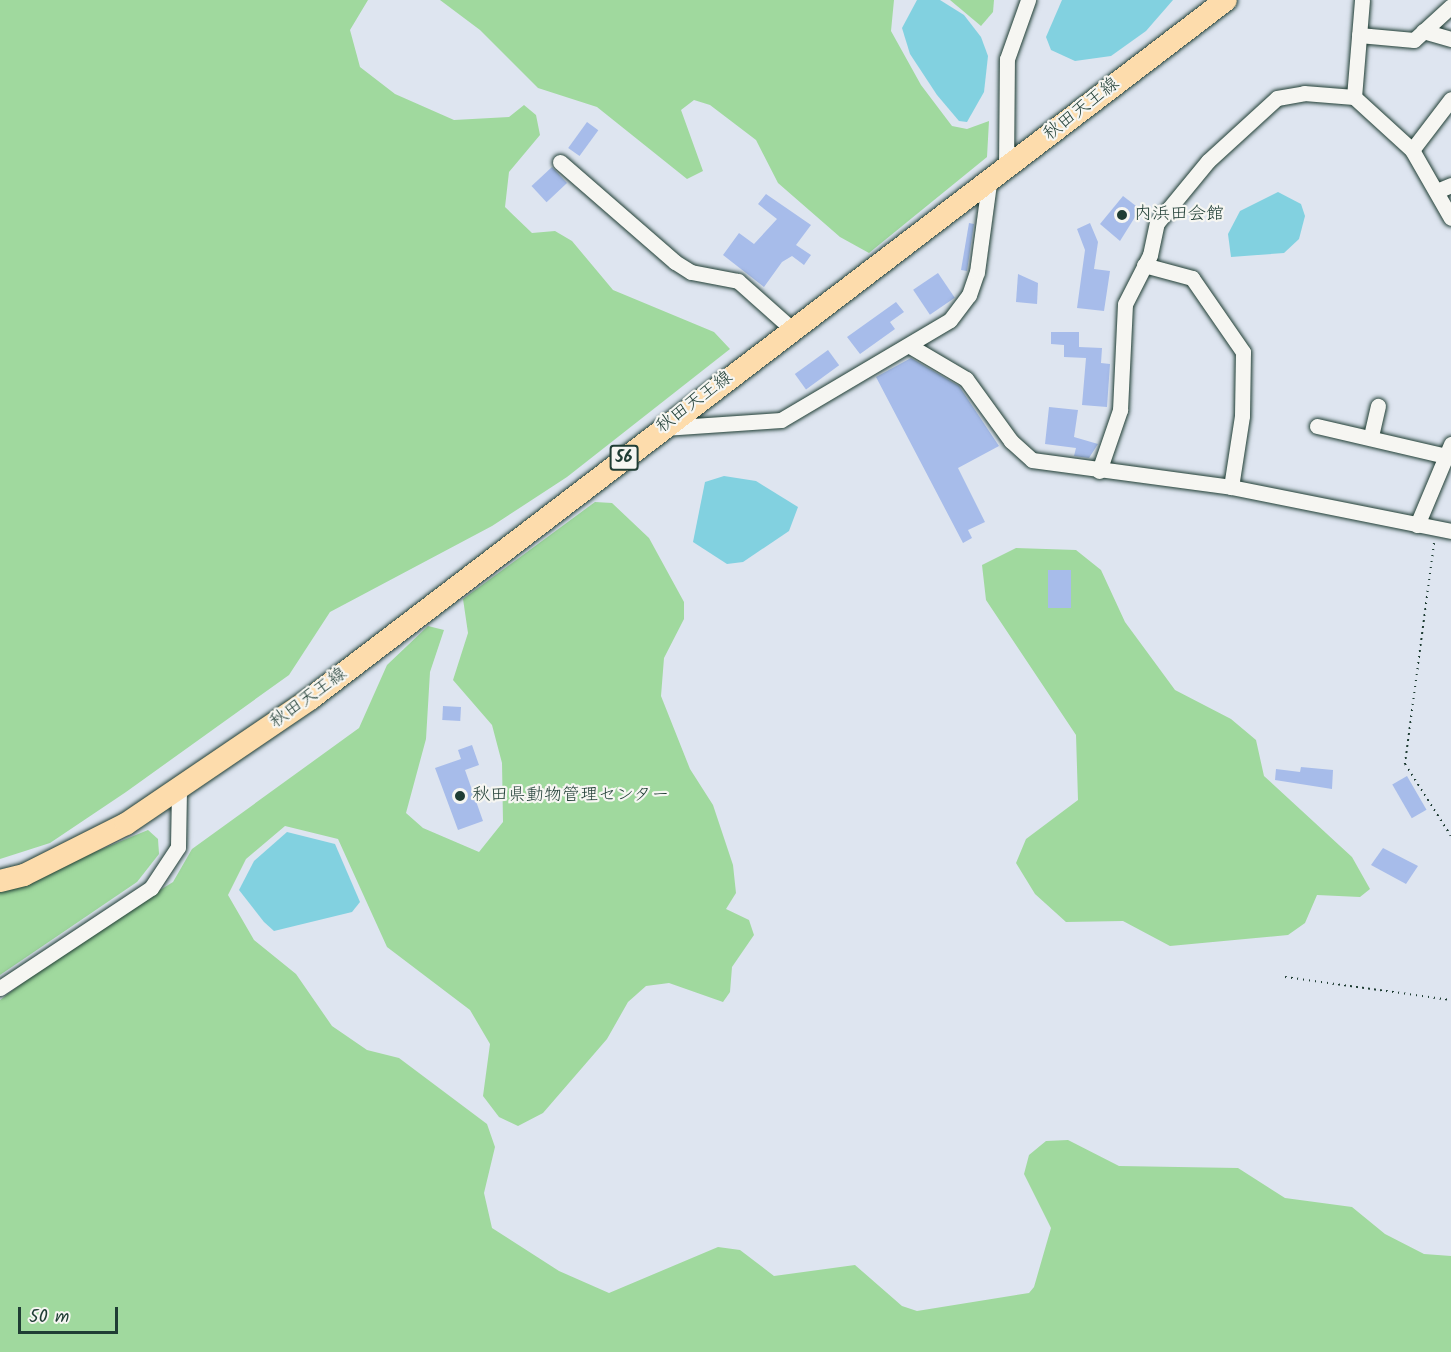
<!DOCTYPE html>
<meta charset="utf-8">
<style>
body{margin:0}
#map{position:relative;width:1451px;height:1352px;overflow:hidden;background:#dee5f0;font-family:Kalam,"Klee One",sans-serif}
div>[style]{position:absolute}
.green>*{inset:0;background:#a0d99e}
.water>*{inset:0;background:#82d1e0}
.building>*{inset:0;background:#a7bcea;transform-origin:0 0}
.path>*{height:2px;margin-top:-1px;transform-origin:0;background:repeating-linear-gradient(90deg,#1f3d34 0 1.5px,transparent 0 6px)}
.roads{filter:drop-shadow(0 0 2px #1f3d34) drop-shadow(0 0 2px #1f3d34)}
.street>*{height:15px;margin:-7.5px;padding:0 7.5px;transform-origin:7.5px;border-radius:7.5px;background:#f6f6f2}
.primary>*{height:22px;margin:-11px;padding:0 11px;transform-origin:11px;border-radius:11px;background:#fddcac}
.dots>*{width:16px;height:16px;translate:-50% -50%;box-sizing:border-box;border:3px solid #f6f6f2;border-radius:50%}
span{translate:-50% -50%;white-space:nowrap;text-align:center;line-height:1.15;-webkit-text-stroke:4.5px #f6f6f2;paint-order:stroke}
.shield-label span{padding:2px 4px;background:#f6f6f2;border:2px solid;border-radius:4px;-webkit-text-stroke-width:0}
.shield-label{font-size:16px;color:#1f3d34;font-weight:700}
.street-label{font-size:18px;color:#1f3d34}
.poi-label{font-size:18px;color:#1f3d34}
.left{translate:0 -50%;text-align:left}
.scale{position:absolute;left:18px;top:1307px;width:100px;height:27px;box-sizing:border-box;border:3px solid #1f3d34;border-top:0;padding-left:8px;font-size:18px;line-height:21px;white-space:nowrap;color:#1f3d34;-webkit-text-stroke:4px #f6f6f2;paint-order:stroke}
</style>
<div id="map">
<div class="green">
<div style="clip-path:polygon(0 0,368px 0,350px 30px,360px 67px,395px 94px,454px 120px,509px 117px,524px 105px,536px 115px,540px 135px,509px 172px,505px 207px,532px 233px,555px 231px,572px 241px,613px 290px,714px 332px,730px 349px,567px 477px,492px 526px,330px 612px,289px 675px,126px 792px,50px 843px,0 859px)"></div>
<div style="clip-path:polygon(440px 0,894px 0,891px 31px,921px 85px,952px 126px,967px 129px,989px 121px,987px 157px,869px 253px,840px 237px,778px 183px,756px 140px,710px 105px,694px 100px,681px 110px,703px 171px,687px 179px,597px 107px,538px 88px,480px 30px)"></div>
<div style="clip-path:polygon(950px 0,994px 0,993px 12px,981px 26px)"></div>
<div style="clip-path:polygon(595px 502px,612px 503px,649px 538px,684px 602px,684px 619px,664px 658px,661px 696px,690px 769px,713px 805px,733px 865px,736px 893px,726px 909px,749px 920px,754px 935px,732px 967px,730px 992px,723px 1002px,669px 983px,646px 986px,628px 1002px,607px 1039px,543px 1113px,518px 1126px,499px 1117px,483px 1096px,490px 1044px,470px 1010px,387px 947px,338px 839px,285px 826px,246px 859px,228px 895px,254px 940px,296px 974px,332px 1026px,367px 1050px,399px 1058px,487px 1124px,495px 1147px,484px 1193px,492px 1228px,559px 1271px,609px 1293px,718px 1247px,740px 1250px,774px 1276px,855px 1265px,902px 1306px,917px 1311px,1029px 1293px,1034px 1287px,1051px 1228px,1024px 1174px,1029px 1155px,1046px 1141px,1068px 1140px,1119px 1166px,1238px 1168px,1285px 1198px,1352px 1207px,1385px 1234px,1424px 1254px,1451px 1256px,1451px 1352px,0 1352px,0 1000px,77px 942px,173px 882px,192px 849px,359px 728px,387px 665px,428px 626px,444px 630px,430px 672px,426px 739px,406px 813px,423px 828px,479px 852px,503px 822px,502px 763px,492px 725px,453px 680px,468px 633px,463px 599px)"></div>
<div style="clip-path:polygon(1016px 548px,1076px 550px,1101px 570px,1125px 622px,1175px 690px,1231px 719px,1256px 740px,1264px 776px,1352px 857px,1370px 889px,1360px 897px,1317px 895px,1305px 923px,1288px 935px,1170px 946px,1123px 921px,1066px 922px,1035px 894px,1016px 863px,1026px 839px,1078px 800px,1076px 735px,986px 600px,982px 565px)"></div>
<div style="clip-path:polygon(148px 830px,158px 839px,159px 854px,137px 882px,0 975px,0 891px)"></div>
</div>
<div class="water">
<div style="clip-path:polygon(917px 0,940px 0,964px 15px,981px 37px,988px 56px,984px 92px,967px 122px,959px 121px,937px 95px,910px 54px,902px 28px)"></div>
<div style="clip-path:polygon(1062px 0,1173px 0,1146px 31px,1111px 56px,1075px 61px,1051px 50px,1046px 37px)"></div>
<div style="clip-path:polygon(1278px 192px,1301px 204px,1305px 216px,1299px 239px,1284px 253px,1231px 257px,1228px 234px,1240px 211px)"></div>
<div style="clip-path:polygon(724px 476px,756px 481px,798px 507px,789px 531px,743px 562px,727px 564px,693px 542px,705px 482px)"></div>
<div style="clip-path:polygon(287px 832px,335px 844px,360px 902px,352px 912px,274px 931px,264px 922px,239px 890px,254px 861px)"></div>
</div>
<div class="building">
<div style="left:587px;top:122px;width:14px;height:32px;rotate:36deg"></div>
<div style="left:552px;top:167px;width:22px;height:28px;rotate:47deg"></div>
<div style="clip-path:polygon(766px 194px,811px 225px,796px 245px,811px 255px,804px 265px,792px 256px,782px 262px,764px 287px,723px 255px,739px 233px,754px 244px,777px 219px,758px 204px)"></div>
<div style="clip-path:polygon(1123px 196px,1140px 209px,1120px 241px,1100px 224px)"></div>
<div style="clip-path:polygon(969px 223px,974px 224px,967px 271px,961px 270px)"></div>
<div style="clip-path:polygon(1090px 223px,1098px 242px,1094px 269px,1110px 271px,1104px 311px,1077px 308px,1085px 250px,1077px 229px)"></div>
<div style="left:938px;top:273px;width:30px;height:30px;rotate:56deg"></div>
<div style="clip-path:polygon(1018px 274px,1038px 283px,1037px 304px,1016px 302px)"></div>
<div style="clip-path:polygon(896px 302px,904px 312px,890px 322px,895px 329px,860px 354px,847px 337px)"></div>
<div style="clip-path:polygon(1051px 332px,1079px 332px,1079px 347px,1102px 348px,1101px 363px,1110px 364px,1107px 407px,1082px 405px,1086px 358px,1064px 357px,1064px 345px,1051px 344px)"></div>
<div style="left:828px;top:350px;width:19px;height:41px;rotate:54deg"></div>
<div style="clip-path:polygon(911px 358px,959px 386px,999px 446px,958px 468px,985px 522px,968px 530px,972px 538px,963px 543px,876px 377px)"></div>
<div style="clip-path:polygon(1049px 407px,1078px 410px,1074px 437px,1098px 444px,1089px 458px,1074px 456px,1076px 448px,1045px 444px)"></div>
<div style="left:1048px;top:570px;width:23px;height:38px"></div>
<div style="left:443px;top:706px;width:18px;height:14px;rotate:3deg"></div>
<div style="clip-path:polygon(472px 745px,479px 765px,465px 770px,483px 821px,458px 830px,435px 768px,461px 759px,458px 750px)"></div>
<div style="clip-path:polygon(1301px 767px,1333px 770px,1332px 789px,1275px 780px,1276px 769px,1300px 772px)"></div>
<div style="left:1407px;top:776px;width:39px;height:17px;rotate:60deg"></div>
<div style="clip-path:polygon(1383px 848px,1418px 866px,1406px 884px,1371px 865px)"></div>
</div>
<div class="path">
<div style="left:1434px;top:543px;width:223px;rotate:97.5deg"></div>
<div style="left:1405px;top:764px;width:85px;rotate:57.4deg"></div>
<div style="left:1285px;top:977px;width:168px;rotate:7.9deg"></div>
</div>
<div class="roads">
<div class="street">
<div style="left:1362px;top:0;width:97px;rotate:94.7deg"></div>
<div style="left:1354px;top:97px;width:79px;rotate:42.4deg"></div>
<div style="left:1412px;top:150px;width:78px;rotate:60.2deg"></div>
<div style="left:1423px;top:31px;width:29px;rotate:16deg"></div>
<div style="left:1359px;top:35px;width:55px;rotate:5.2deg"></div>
<div style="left:1414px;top:40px;width:50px;rotate:-42.6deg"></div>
<div style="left:1412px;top:150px;width:64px;rotate:-52.6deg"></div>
<div style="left:560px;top:162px;width:152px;rotate:41deg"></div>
<div style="left:675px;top:262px;width:19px;rotate:32deg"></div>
<div style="left:691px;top:272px;width:48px;rotate:10.8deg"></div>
<div style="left:738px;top:281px;width:74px;rotate:41.7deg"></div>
<div style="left:1006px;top:169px;width:110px;rotate:-89.5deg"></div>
<div style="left:1007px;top:59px;width:63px;rotate:-70.4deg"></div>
<div style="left:1437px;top:191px;width:15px;rotate:-23deg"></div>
<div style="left:1144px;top:265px;width:50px;rotate:15.2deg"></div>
<div style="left:1192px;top:278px;width:90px;rotate:55.4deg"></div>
<div style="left:1243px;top:352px;width:64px;rotate:90.9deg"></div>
<div style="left:1242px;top:416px;width:72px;rotate:98.8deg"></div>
<div style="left:910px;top:346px;width:65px;rotate:30.5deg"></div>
<div style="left:966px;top:379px;width:77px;rotate:54deg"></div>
<div style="left:1011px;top:441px;width:28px;rotate:42deg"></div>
<div style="left:1032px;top:460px;width:201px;rotate:7.7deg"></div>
<div style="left:1231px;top:487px;width:224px;rotate:11.3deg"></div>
<div style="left:1317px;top:426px;width:132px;rotate:13.1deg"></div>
<div style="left:664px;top:428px;width:117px;rotate:-3.9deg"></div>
<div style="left:781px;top:420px;width:196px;rotate:-30.6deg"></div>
<div style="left:950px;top:320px;width:31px;rotate:-53deg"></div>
<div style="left:969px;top:295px;width:24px;rotate:-71deg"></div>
<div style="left:977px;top:272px;width:90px;rotate:-82.3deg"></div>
<div style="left:1371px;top:436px;width:31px;rotate:-77deg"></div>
<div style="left:1099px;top:471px;width:65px;rotate:-71deg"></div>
<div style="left:1120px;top:410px;width:106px;rotate:-87.3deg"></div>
<div style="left:1125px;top:304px;width:55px;rotate:-63deg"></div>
<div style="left:1150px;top:255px;width:33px;rotate:-78deg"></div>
<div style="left:1157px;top:223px;width:80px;rotate:-50.6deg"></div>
<div style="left:1208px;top:161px;width:93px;rotate:-42.4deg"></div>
<div style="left:1277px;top:98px;width:27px;rotate:-10deg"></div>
<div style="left:1304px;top:93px;width:50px;rotate:4.6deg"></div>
<div style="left:1417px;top:525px;width:88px;rotate:-67.2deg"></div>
<div style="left:0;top:988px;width:181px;rotate:-33.5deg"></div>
<div style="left:151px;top:888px;width:49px;rotate:-56.6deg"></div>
<div style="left:178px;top:847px;width:56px;rotate:-89deg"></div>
</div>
<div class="primary">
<div style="left:0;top:881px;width:25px;rotate:-14deg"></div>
<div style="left:24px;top:875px;width:114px;rotate:-26.6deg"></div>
<div style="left:126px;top:824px;width:222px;rotate:-34.2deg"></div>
<div style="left:310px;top:699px;width:1152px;rotate:-37.35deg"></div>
</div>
</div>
<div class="dots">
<div style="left:1122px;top:215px;background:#1f3d34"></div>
<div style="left:460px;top:796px;background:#1f3d34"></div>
</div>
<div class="shield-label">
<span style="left:624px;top:458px">56</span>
</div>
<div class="street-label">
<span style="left:1082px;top:110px;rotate:-38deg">秋田天王線</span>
<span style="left:695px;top:403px;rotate:-37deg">秋田天王線</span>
<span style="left:309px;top:699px;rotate:-36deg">秋田天王線</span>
</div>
<div class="poi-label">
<span class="left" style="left:1134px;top:215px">内浜田会館</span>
<span class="left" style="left:472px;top:796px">秋田県動物管理センター</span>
</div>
<div class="scale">50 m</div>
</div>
